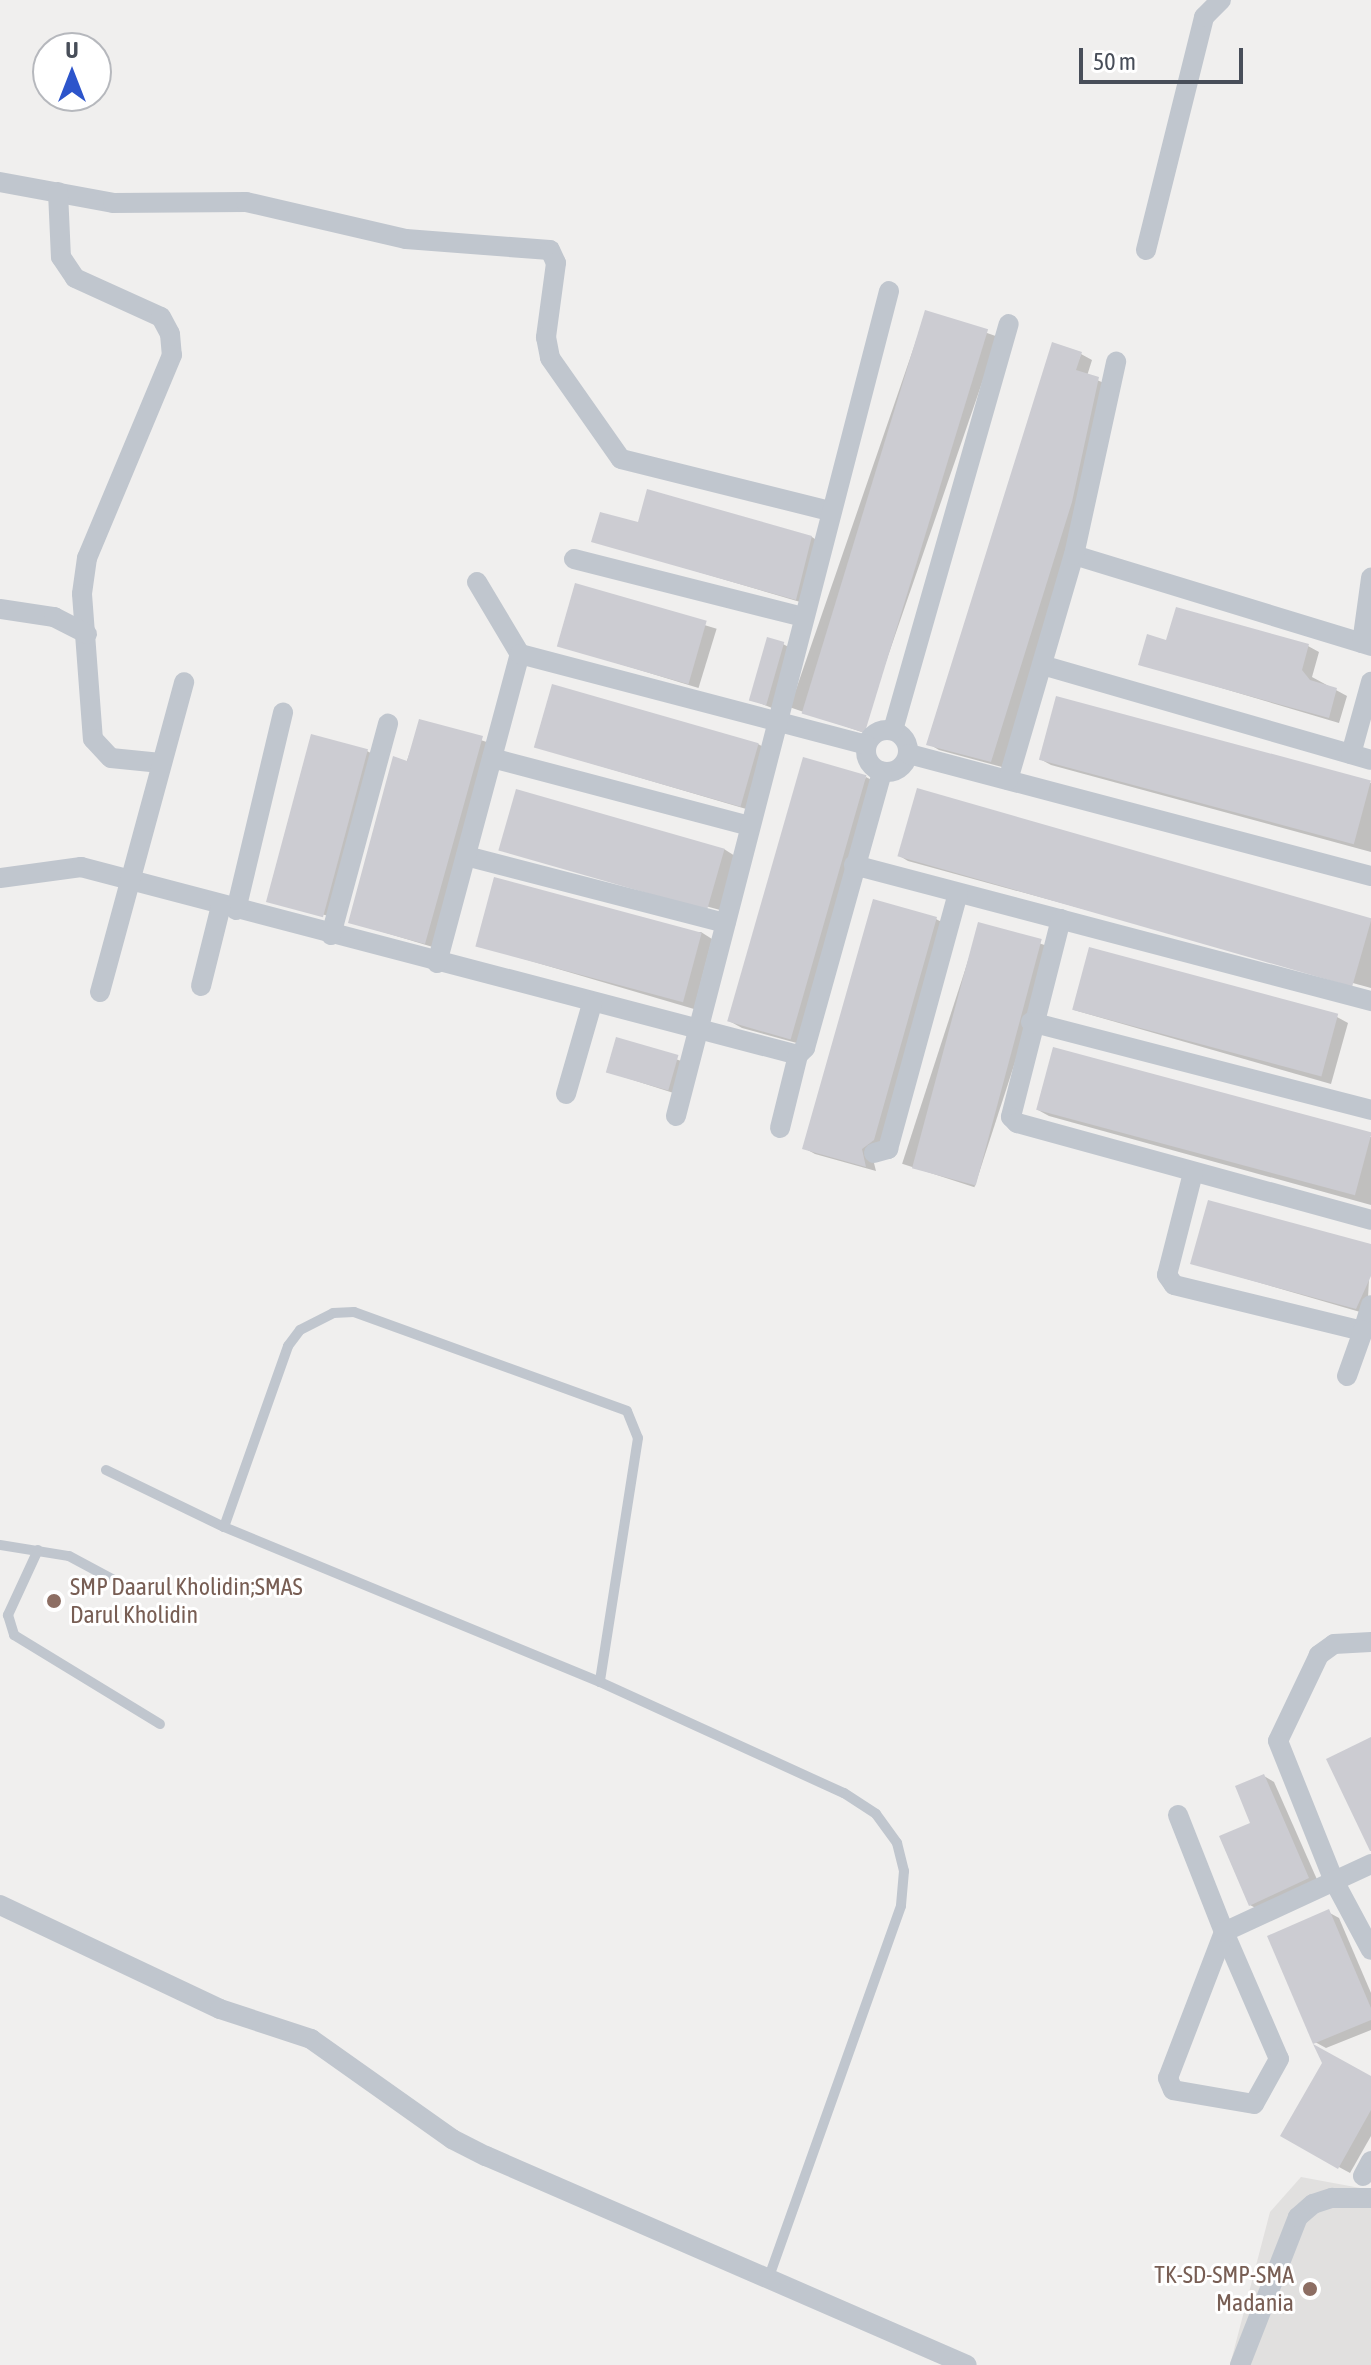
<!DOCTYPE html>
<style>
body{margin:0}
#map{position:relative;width:1371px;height:2365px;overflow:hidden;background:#f0efee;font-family:"Asap Condensed",sans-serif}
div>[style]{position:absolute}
.education>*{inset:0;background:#e1e0df}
.shadow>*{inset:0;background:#0003;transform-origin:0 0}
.building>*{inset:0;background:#ccccd2;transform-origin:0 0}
.service>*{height:10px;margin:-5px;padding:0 5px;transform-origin:5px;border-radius:5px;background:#c0c6ce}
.minor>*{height:20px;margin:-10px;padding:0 10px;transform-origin:10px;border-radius:10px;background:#c0c6ce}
.minor>.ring{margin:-10px;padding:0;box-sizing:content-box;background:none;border:20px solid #c0c6ce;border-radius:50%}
.dots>*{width:22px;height:22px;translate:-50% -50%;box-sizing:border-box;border:4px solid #fff;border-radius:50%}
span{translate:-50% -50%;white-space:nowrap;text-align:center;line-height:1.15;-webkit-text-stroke:6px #fff;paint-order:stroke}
.education-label{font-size:24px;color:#785e54}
.left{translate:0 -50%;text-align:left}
.right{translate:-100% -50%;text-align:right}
.north{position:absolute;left:32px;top:32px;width:80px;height:80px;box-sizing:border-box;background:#fff;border:2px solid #b6b8bd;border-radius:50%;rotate:0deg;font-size:22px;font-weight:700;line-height:32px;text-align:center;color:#484e59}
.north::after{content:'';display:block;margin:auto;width:28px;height:36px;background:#2d55cb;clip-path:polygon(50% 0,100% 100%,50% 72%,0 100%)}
.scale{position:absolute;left:1079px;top:48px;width:164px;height:36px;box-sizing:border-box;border:4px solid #484e59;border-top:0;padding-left:10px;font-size:24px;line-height:28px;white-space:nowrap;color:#484e59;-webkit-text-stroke:6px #fff;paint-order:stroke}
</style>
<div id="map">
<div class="education">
<div style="clip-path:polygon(1301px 2177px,1371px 2190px,1371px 2365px,1230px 2365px,1270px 2212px)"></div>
</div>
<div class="shadow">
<div style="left:926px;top:312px;width:76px;height:418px;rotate:19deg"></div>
<div style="clip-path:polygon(1081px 354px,1092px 360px,1087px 376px,1109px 385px,1083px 509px,1002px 767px,939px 750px,929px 744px)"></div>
<div style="clip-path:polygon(639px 525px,812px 537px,822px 544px,807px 604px,594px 541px)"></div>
<div style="left:577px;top:586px;width:146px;height:62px;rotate:17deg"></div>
<div style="clip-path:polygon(1168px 642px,1308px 646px,1319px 652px,1312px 677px,1347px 696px,1339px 723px,1141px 664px)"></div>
<div style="clip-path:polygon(783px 644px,794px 650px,777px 710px,752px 700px)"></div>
<div style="clip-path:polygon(421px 721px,493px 744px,436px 948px,350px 922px)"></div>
<div style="clip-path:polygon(758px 744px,769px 750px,753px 811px,536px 747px)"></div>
<div style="clip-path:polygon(367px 751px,378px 757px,333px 917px,267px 901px)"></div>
<div style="clip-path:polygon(1040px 759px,1371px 783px,1371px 852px,1051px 765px)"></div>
<div style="clip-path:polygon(866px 777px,877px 783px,804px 1045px,742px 1028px,731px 1022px)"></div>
<div style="clip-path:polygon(724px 849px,735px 856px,720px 910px,501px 850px)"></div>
<div style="clip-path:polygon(898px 855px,1371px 919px,1371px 988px,908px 861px)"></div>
<div style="clip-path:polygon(936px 919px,947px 925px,884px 1146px,872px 1155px,876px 1171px,815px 1154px,804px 1148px)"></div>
<div style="left:980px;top:924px;width:76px;height:252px;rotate:18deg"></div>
<div style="clip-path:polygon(701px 932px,712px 939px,694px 1009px,477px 945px)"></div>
<div style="clip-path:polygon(1074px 1010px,1337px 1017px,1348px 1023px,1331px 1084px)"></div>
<div style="left:617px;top:1040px;width:75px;height:33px;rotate:18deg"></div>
<div style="clip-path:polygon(1038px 1110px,1371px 1137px,1371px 1205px,1049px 1116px)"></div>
<div style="clip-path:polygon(1371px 1246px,1367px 1314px,1192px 1263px)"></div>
<div style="clip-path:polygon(1264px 1776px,1274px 1782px,1319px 1884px,1261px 1911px,1250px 1905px,1253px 1824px)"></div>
<div style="clip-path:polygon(1328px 1912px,1339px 1918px,1371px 1993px,1371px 2030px,1326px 2048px,1315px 2042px)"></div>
<div style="clip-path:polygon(1371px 2078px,1371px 2136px,1350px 2173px,1282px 2136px)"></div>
</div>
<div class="building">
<div style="left:925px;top:310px;width:66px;height:422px;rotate:17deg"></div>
<div style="clip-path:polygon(1052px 342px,1082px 352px,1076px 370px,1099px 377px,1072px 502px,991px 762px,926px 745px)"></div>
<div style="clip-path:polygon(647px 489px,812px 536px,796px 600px,591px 542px,600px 512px,638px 522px)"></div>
<div style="left:575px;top:583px;width:137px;height:66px;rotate:16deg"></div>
<div style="clip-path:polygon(1176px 607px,1309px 644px,1302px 670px,1310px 680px,1337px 688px,1329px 718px,1138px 665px,1147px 634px,1166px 640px)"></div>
<div style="left:767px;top:637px;width:18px;height:66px;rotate:16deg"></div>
<div style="left:552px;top:684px;width:215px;height:66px;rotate:16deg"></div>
<div style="left:1056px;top:696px;width:326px;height:66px;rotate:15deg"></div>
<div style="clip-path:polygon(419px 719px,483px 736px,425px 944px,348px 923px,393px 756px,407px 761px)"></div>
<div style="left:311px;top:734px;width:59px;height:174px;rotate:15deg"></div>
<div style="left:803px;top:757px;width:66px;height:275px;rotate:16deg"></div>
<div style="left:917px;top:788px;width:473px;height:71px;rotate:16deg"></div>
<div style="left:516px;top:789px;width:217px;height:64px;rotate:16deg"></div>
<div style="left:494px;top:877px;width:215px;height:72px;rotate:15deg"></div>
<div style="clip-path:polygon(873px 899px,937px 917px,874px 1140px,862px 1149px,866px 1167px,802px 1149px)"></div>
<div style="left:978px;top:922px;width:66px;height:255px;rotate:15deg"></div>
<div style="left:1089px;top:947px;width:258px;height:65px;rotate:15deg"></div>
<div style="left:616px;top:1037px;width:65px;height:37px;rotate:16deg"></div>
<div style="left:1053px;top:1047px;width:330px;height:65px;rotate:15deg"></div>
<div style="clip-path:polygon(1208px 1200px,1371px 1244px,1371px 1276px,1356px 1309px,1190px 1264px)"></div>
<div style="clip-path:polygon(1371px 1737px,1371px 1851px,1370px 1851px,1326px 1759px)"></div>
<div style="clip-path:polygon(1264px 1774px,1309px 1878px,1249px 1906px,1219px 1836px,1250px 1823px,1235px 1786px)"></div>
<div style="clip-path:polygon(1329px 1909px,1371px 2008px,1371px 2020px,1313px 2044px,1267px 1936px)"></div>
<div style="clip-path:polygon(1313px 2044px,1371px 2076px,1371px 2110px,1338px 2169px,1280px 2136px,1322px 2063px)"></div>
</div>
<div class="service">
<div style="left:106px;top:1470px;width:131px;rotate:25.8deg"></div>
<div style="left:224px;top:1527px;width:407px;rotate:22.4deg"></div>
<div style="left:600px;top:1682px;width:268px;rotate:24.5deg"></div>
<div style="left:844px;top:1793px;width:38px;rotate:33deg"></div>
<div style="left:876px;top:1814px;width:36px;rotate:54deg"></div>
<div style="left:897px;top:1843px;width:29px;rotate:76deg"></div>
<div style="left:904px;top:1871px;width:35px;rotate:95deg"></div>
<div style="left:901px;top:1906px;width:396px;rotate:109.6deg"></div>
<div style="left:224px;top:1527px;width:192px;rotate:-70.5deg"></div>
<div style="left:288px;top:1346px;width:20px;rotate:-53deg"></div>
<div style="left:300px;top:1330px;width:37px;rotate:-27deg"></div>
<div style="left:333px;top:1313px;width:21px;rotate:-3deg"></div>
<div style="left:354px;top:1312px;width:290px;rotate:19.9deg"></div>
<div style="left:627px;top:1411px;width:29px;rotate:68deg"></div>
<div style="left:638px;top:1438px;width:247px;rotate:98.9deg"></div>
<div style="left:0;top:1545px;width:70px;rotate:9.1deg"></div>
<div style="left:69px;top:1556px;width:64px;rotate:28.2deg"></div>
<div style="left:38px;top:1550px;width:72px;rotate:114.8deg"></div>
<div style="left:8px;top:1615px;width:21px;rotate:73deg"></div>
<div style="left:14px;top:1635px;width:171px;rotate:31.4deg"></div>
</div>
<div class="minor">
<div style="left:0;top:182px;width:115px;rotate:10.5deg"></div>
<div style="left:113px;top:203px;width:133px;rotate:-0.4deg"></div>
<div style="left:246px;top:202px;width:164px;rotate:13deg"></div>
<div style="left:406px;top:239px;width:144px;rotate:4.4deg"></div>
<div style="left:550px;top:250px;width:14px;rotate:65deg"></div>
<div style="left:556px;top:263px;width:75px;rotate:97.7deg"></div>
<div style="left:546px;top:337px;width:21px;rotate:79deg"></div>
<div style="left:550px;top:358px;width:123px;rotate:54.9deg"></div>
<div style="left:621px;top:459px;width:215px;rotate:14deg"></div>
<div style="left:58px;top:192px;width:65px;rotate:87.4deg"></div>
<div style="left:61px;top:257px;width:25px;rotate:56deg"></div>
<div style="left:75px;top:278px;width:94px;rotate:24.4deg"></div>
<div style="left:161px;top:317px;width:19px;rotate:62deg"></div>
<div style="left:170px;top:334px;width:21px;rotate:85deg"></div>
<div style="left:172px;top:355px;width:220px;rotate:112.7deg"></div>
<div style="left:87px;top:558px;width:36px;rotate:98deg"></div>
<div style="left:82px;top:594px;width:145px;rotate:85.7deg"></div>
<div style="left:93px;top:739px;width:26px;rotate:47deg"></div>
<div style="left:111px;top:758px;width:50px;rotate:5.7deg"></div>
<div style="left:1146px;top:250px;width:240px;rotate:-76deg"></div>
<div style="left:1204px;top:17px;width:24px;rotate:-45deg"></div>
<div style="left:1074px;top:555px;width:311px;rotate:17deg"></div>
<div style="left:574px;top:559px;width:236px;rotate:14.2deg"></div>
<div style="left:477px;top:582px;width:84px;rotate:59.2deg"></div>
<div style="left:0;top:609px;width:55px;rotate:8.4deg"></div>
<div style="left:54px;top:617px;width:37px;rotate:27deg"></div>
<div style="left:1362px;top:643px;width:66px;rotate:-82.1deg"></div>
<div style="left:1042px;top:665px;width:342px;rotate:16.1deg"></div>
<div class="ring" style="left:866px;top:730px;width:22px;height:22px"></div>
<div style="left:893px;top:730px;width:422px;rotate:-74.1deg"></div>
<div style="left:909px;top:754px;width:478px;rotate:14.8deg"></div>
<div style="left:1351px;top:754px;width:75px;rotate:-74.5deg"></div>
<div style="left:492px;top:758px;width:267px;rotate:14.8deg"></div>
<div style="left:1008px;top:780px;width:234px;rotate:-73.7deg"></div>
<div style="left:1074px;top:555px;width:198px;rotate:-77.7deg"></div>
<div style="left:466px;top:856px;width:268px;rotate:14.5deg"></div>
<div style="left:854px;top:865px;width:535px;rotate:14.74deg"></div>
<div style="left:0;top:878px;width:82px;rotate:-7.7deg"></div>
<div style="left:81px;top:867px;width:741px;rotate:14.69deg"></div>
<div style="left:798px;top:1055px;width:10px;rotate:-45deg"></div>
<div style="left:805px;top:1048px;width:287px;rotate:-74.4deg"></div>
<div style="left:236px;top:910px;width:203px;rotate:-76.6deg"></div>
<div style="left:1061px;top:919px;width:204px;rotate:104.2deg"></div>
<div style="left:1011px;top:1117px;width:8px;rotate:45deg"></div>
<div style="left:1017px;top:1123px;width:367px;rotate:15.3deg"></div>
<div style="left:331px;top:935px;width:219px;rotate:-74.9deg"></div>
<div style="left:437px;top:963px;width:320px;rotate:-75deg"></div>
<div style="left:520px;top:654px;width:358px;rotate:14.7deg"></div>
<div style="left:201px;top:986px;width:82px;rotate:-76deg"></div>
<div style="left:100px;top:992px;width:321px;rotate:-74.8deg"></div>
<div style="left:1031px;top:1022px;width:351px;rotate:14.5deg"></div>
<div style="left:566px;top:1094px;width:94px;rotate:-73.9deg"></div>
<div style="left:676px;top:1116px;width:852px;rotate:-75.52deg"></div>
<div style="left:780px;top:1128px;width:75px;rotate:-76.1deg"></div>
<div style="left:874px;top:1153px;width:15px;rotate:-16deg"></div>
<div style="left:888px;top:1149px;width:265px;rotate:-74.7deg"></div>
<div style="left:1193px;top:1173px;width:105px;rotate:104.3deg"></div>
<div style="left:1167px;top:1275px;width:12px;rotate:55deg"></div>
<div style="left:1174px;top:1285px;width:195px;rotate:13.7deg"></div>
<div style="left:1363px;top:1331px;width:27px;rotate:-73deg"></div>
<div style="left:1347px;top:1376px;width:48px;rotate:-70.4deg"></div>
<div style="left:1371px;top:1642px;width:37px;rotate:177deg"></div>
<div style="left:1334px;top:1644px;width:19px;rotate:144deg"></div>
<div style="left:1319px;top:1655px;width:95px;rotate:115.5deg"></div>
<div style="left:1278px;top:1741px;width:151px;rotate:68.2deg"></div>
<div style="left:1334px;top:1881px;width:78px;rotate:61.8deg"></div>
<div style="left:1178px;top:1815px;width:126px;rotate:68.5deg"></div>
<div style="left:1224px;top:1932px;width:138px;rotate:66.6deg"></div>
<div style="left:1279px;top:2059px;width:51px;rotate:119.1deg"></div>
<div style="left:1254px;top:2104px;width:82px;rotate:-170.2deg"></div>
<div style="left:1173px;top:2090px;width:13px;rotate:-113deg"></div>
<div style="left:1168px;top:2078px;width:156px;rotate:-69deg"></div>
<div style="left:1224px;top:1932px;width:162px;rotate:-24.8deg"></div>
<div style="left:0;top:1905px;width:243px;rotate:25.3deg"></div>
<div style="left:220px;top:2009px;width:96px;rotate:18.2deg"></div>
<div style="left:311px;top:2039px;width:173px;rotate:35.3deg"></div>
<div style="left:452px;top:2139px;width:38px;rotate:27deg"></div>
<div style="left:486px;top:2156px;width:524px;rotate:23.49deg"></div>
<div style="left:1363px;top:2176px;width:17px;rotate:-62deg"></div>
<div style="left:1240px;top:2365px;width:159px;rotate:-68.6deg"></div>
<div style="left:1298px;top:2217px;width:20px;rotate:-41deg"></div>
<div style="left:1313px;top:2204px;width:20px;rotate:-18deg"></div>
<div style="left:1332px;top:2198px;width:39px"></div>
</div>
<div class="dots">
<div style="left:54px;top:1601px;background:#8d6e63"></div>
<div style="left:1310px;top:2289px;background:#8d6e63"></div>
</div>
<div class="education-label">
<span class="left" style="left:70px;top:1601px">SMP Daarul Kholidin;SMAS<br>Darul Kholidin</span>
<span class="right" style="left:1294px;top:2289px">TK-SD-SMP-SMA<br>Madania</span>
</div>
<div class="north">U</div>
<div class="scale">50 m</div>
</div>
